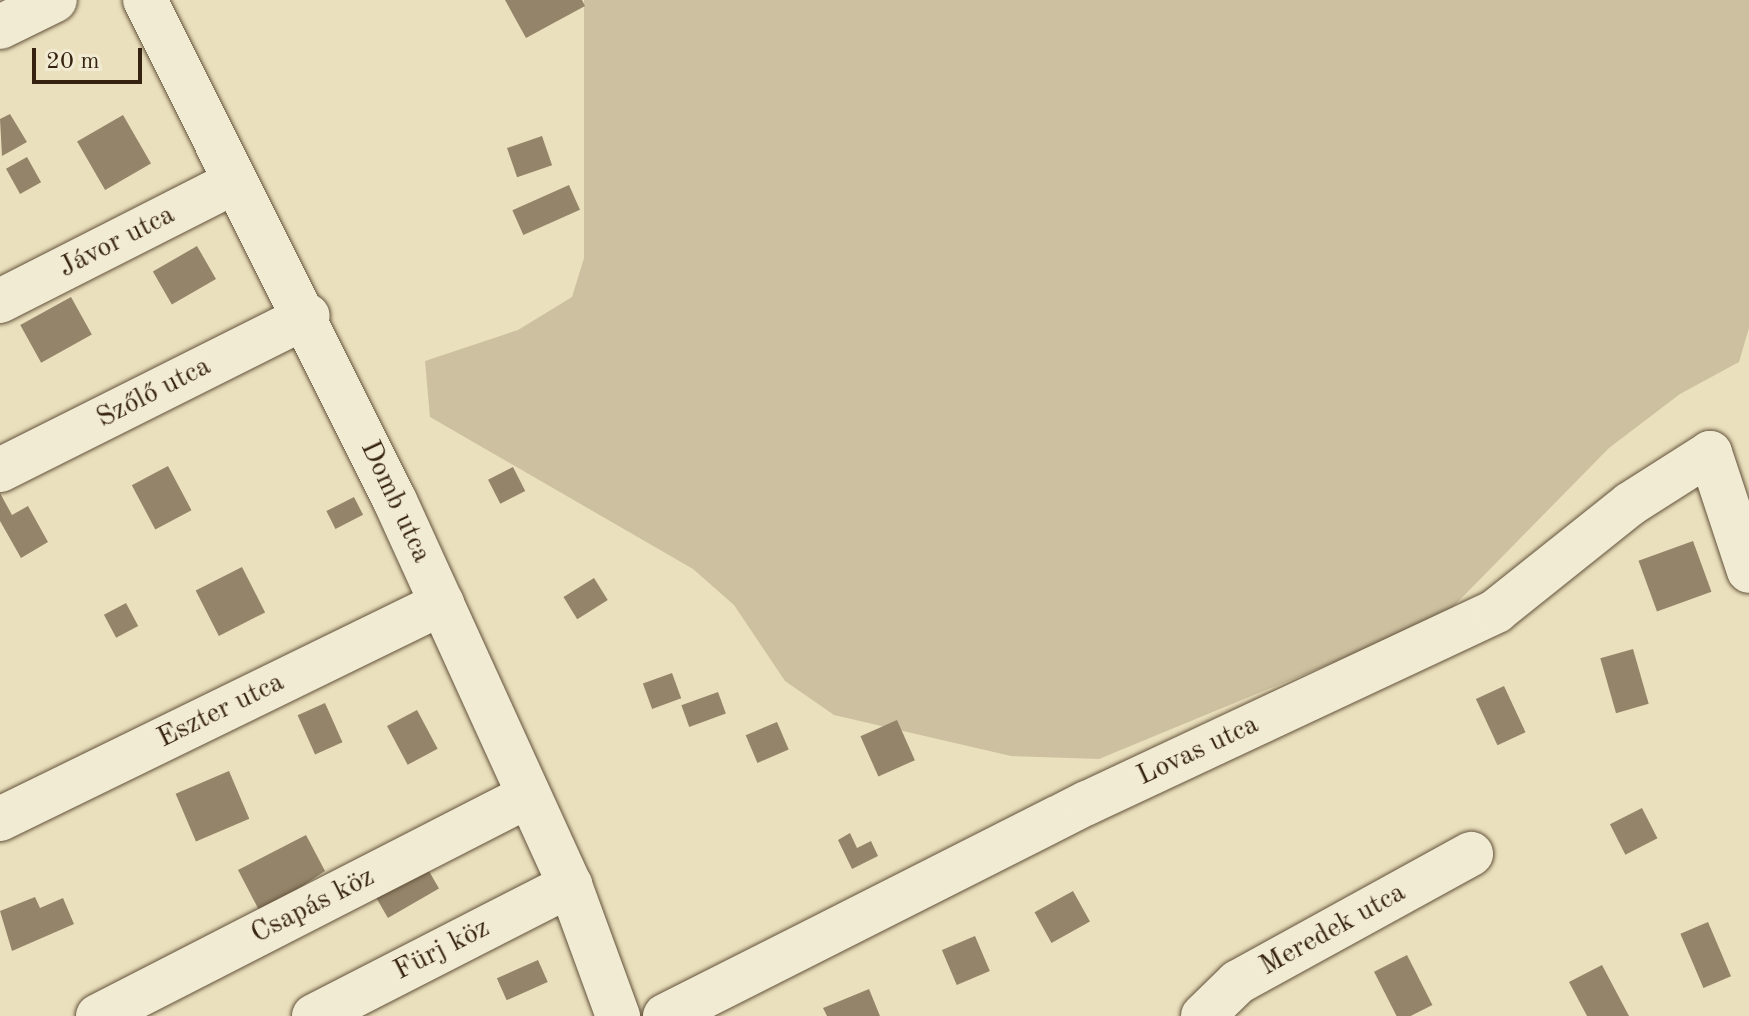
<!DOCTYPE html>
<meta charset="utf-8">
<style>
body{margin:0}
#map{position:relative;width:1749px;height:1016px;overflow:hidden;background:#ebe0bd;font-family:"Old Standard TT",serif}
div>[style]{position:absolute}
.green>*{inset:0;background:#ccc0a0}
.building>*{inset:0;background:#94856a;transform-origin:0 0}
.roads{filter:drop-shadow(0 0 2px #62523b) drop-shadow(0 0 2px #62523b)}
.minor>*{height:44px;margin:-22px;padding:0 22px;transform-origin:22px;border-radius:22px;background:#f2ebd4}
span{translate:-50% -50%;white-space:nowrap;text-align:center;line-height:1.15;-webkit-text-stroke:8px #f2ebd4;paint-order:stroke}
.street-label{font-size:28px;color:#352210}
.scale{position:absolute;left:32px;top:48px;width:110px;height:36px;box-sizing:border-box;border:4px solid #352210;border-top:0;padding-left:10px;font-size:24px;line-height:28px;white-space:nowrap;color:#352210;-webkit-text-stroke:6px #f2ebd4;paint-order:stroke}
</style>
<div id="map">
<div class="green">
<div style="clip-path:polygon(584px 0,1749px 0,1749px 328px,1739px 362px,1680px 394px,1609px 448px,1443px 617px,1099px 759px,1011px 756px,834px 715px,785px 681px,734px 605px,693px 569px,430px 417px,425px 361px,518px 330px,572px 297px,584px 258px)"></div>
</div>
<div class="building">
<div style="clip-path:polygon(505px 0,582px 0,585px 6px,526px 38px)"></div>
<div style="clip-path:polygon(10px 114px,27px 142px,2px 156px,0 119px)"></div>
<div style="left:123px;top:115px;width:56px;height:53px;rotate:60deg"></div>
<div style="left:542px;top:136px;width:31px;height:37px;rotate:71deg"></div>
<div style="left:27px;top:157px;width:29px;height:24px;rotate:61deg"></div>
<div style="left:569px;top:185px;width:27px;height:62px;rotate:66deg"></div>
<div style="left:197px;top:246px;width:38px;height:51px;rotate:60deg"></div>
<div style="left:71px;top:297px;width:43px;height:58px;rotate:61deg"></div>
<div style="left:168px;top:466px;width:50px;height:41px;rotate:62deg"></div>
<div style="left:513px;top:467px;width:27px;height:28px;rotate:63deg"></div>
<div style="clip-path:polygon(0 493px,12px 515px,28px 506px,48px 542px,21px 558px,0 521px)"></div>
<div style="left:354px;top:497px;width:20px;height:31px;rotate:63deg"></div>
<div style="left:1693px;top:541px;width:54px;height:58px;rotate:70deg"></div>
<div style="left:242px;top:567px;width:51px;height:52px;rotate:63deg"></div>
<div style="left:594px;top:578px;width:26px;height:36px;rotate:58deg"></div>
<div style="left:126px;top:603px;width:26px;height:25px;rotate:62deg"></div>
<div style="left:1633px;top:649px;width:57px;height:34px;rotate:74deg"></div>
<div style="left:672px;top:673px;width:27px;height:31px;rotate:70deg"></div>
<div style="left:1504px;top:686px;width:51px;height:31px;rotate:65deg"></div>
<div style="left:718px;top:692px;width:23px;height:39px;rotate:70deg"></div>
<div style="left:325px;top:703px;width:43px;height:30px;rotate:66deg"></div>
<div style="left:417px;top:710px;width:44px;height:34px;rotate:62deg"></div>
<div style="left:897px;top:720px;width:44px;height:40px;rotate:66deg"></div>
<div style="left:777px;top:722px;width:30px;height:34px;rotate:67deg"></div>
<div style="left:229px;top:771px;width:52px;height:58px;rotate:67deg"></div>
<div style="left:1642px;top:808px;width:34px;height:36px;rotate:63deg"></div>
<div style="clip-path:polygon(850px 833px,857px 848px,871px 841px,878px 856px,852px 869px,838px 840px)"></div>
<div style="clip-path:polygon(306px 835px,325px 871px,261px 914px,238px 870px)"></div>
<div style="left:422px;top:859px;width:34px;height:59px;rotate:60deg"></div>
<div style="left:1073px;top:891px;width:35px;height:44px;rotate:61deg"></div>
<div style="clip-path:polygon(35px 897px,40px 908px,63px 898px,74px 924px,12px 951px,0 911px)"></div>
<div style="left:1708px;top:922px;width:59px;height:30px;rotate:67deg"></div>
<div style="left:975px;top:936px;width:38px;height:36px;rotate:67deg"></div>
<div style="left:1407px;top:955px;width:56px;height:37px;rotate:63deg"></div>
<div style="left:538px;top:960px;width:24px;height:45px;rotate:66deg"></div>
<div style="clip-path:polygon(1602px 965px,1629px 1016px,1587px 1016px,1569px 982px)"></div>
<div style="clip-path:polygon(869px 989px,880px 1016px,827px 1016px,823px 1008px)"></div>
</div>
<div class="roads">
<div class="minor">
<div style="left:145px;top:0;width:560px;rotate:63.48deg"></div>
<div style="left:395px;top:501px;width:422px;rotate:65.5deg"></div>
<div style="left:570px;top:885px;width:140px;rotate:69.9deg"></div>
<div style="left:0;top:27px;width:61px;rotate:-26.1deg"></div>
<div style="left:0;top:301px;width:261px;rotate:-26.9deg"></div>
<div style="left:0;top:470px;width:344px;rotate:-26.6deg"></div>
<div style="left:0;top:819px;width:492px;rotate:-26deg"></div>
<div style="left:98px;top:1016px;width:483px;rotate:-27.1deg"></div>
<div style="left:314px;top:1016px;width:288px;rotate:-27.1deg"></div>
<div style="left:665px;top:1016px;width:473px;rotate:-26.8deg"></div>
<div style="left:1087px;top:803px;width:452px;rotate:-25.1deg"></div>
<div style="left:1496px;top:611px;width:171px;rotate:-38.6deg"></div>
<div style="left:1630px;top:504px;width:95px;rotate:-32.5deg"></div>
<div style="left:1710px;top:453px;width:124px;rotate:71.7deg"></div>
<div style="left:1203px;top:1016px;width:49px;rotate:-44.2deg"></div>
<div style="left:1238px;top:982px;width:266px;rotate:-28.8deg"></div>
</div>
</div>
<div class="street-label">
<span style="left:117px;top:242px;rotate:-27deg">Jávor utca</span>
<span style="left:154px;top:393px;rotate:-27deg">Szőlő utca</span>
<span style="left:395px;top:502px;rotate:65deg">Domb utca</span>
<span style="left:221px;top:711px;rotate:-26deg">Eszter utca</span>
<span style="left:1198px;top:751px;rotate:-25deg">Lovas utca</span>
<span style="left:313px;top:906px;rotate:-27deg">Csapás köz</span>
<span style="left:1333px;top:930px;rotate:-29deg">Meredek utca</span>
<span style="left:442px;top:950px;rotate:-27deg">Fürj köz</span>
</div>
<div class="scale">20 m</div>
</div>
